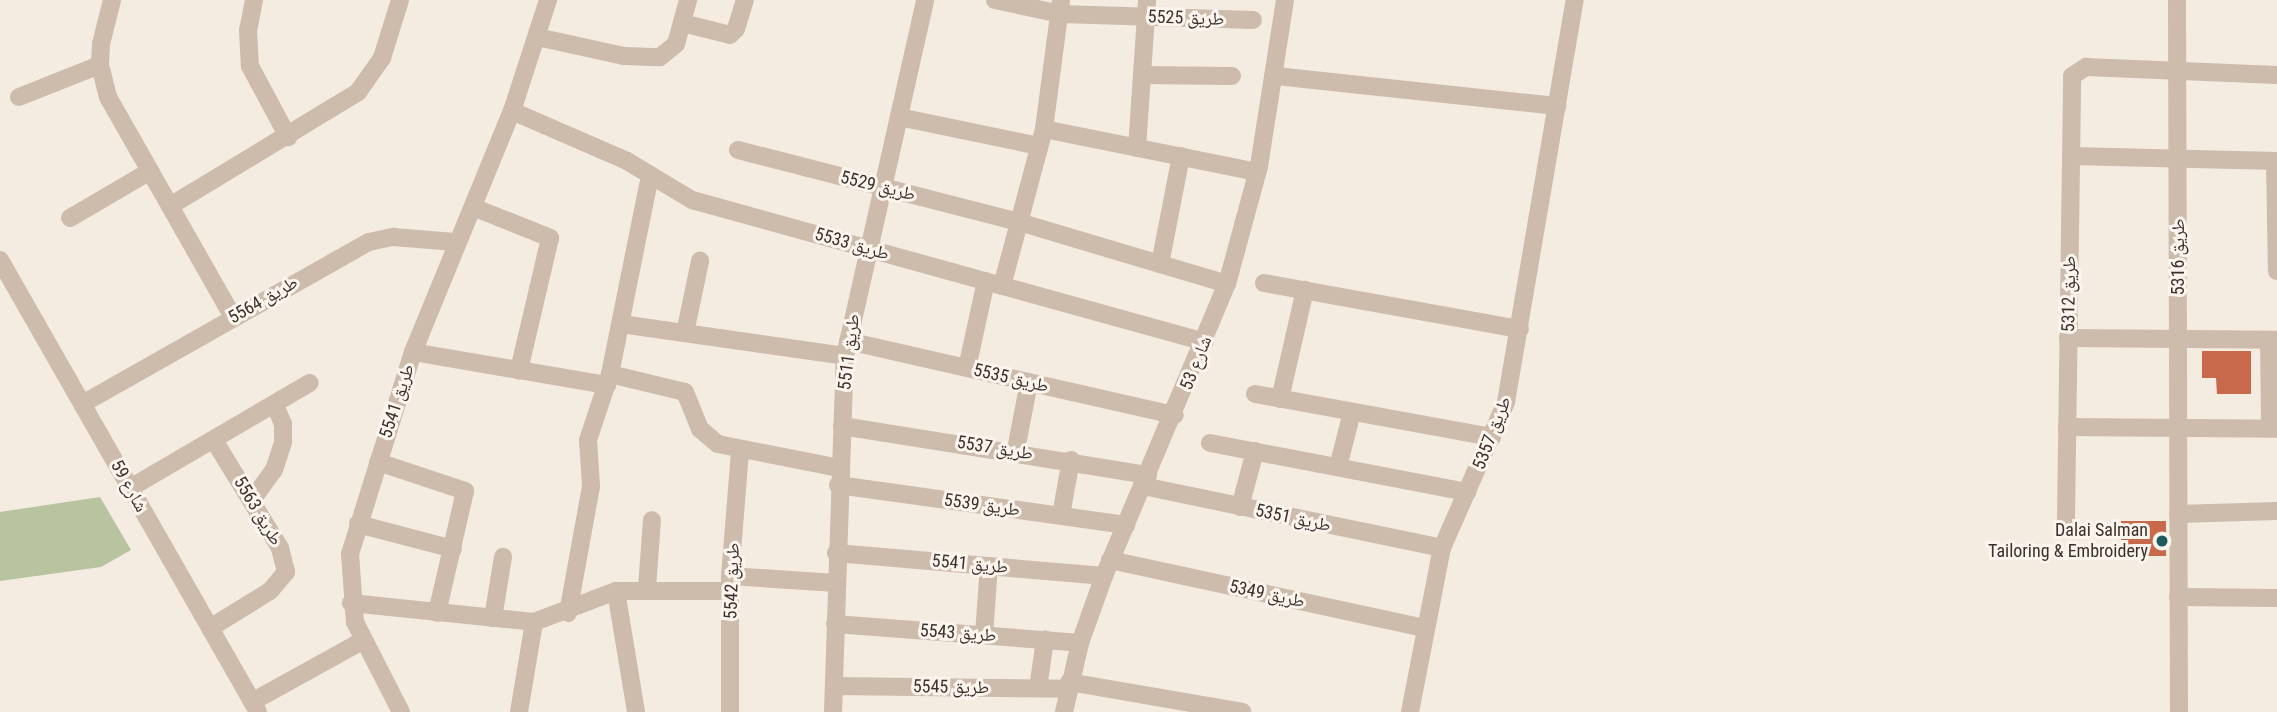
<!DOCTYPE html>
<meta charset="utf-8">
<style>
body{margin:0}
#map{position:relative;width:2277px;height:712px;overflow:hidden;background:#f4ebe1;font-family:"Roboto Condensed","Noto Naskh Arabic",sans-serif}
div>[style]{position:absolute}
.green>*{inset:0;background:#b8c4a0}
.building>*{inset:0;background:#c8694b;transform-origin:0 0}
.minor>*{height:18px;margin:-9px;padding:0 9px;transform-origin:9px;border-radius:9px;background:#cdbbac}
.dots>*{width:19px;height:19px;translate:-50% -50%;box-sizing:border-box;border:4px solid #fbf5ee;border-radius:50%}
span{translate:-50% -50%;white-space:nowrap;text-align:center;line-height:1.15;-webkit-text-stroke:6px #fbf5ee;paint-order:stroke}
.street-label{font-size:18px;color:#3b302b}
.poi-label{font-size:18px;color:#3b302b}
.right{translate:-100% -50%;text-align:right}
</style>
<div id="map">
<div class="green">
<div style="clip-path:polygon(100px 497px,131px 550px,101px 567px,0 581px,0 512px)"></div>
</div>
<div class="building">
<div style="clip-path:polygon(2202px 351px,2251px 351px,2251px 394px,2217px 394px,2216px 378px,2202px 378px)"></div>
<div style="left:2121px;top:521px;width:45px;height:35px"></div>
</div>
<div class="minor">
<div style="left:112px;top:0;width:45px;rotate:104deg"></div>
<div style="left:101px;top:44px;width:21px;rotate:93deg"></div>
<div style="left:100px;top:65px;width:33px;rotate:76deg"></div>
<div style="left:108px;top:97px;width:253px;rotate:60.4deg"></div>
<div style="left:254px;top:0;width:31px;rotate:101deg"></div>
<div style="left:248px;top:30px;width:36px;rotate:87deg"></div>
<div style="left:250px;top:66px;width:81px;rotate:61.8deg"></div>
<div style="left:995px;top:0;width:67px;rotate:12deg"></div>
<div style="left:1061px;top:14px;width:192px;rotate:1.8deg"></div>
<div style="left:2177px;top:0;width:712px;rotate:89.84deg"></div>
<div style="left:682px;top:23px;width:49px;rotate:14deg"></div>
<div style="left:730px;top:35px;width:8px;rotate:-45deg"></div>
<div style="left:736px;top:29px;width:30px;rotate:-73deg"></div>
<div style="left:537px;top:37px;width:89px;rotate:12.3deg"></div>
<div style="left:624px;top:56px;width:36px;rotate:2deg"></div>
<div style="left:660px;top:57px;width:21px;rotate:-39deg"></div>
<div style="left:676px;top:44px;width:46px;rotate:-74.7deg"></div>
<div style="left:1142px;top:75px;width:90px;rotate:0.6deg"></div>
<div style="left:1276px;top:76px;width:283px;rotate:6.1deg"></div>
<div style="left:19px;top:97px;width:87px;rotate:-21.6deg"></div>
<div style="left:512px;top:111px;width:125px;rotate:23.5deg"></div>
<div style="left:627px;top:161px;width:76px;rotate:31deg"></div>
<div style="left:692px;top:200px;width:532px;rotate:15.47deg"></div>
<div style="left:899px;top:117px;width:143px;rotate:11.7deg"></div>
<div style="left:1044px;top:129px;width:218px;rotate:11.4deg"></div>
<div style="left:1137px;top:148px;width:148px;rotate:-86.1deg"></div>
<div style="left:738px;top:150px;width:290px;rotate:14.4deg"></div>
<div style="left:1019px;top:222px;width:217px;rotate:16.6deg"></div>
<div style="left:2071px;top:156px;width:206px;rotate:1.4deg"></div>
<div style="left:2275px;top:161px;width:110px;rotate:89deg"></div>
<div style="left:170px;top:206px;width:220px;rotate:-31.2deg"></div>
<div style="left:358px;top:92px;width:42px;rotate:-54.8deg"></div>
<div style="left:382px;top:58px;width:61px;rotate:-72.8deg"></div>
<div style="left:473px;top:207px;width:83px;rotate:21.9deg"></div>
<div style="left:550px;top:238px;width:136px;rotate:103.2deg"></div>
<div style="left:70px;top:218px;width:93px;rotate:-30.4deg"></div>
<div style="left:0;top:260px;width:520px;rotate:60.28deg"></div>
<div style="left:1160px;top:264px;width:110px;rotate:-79deg"></div>
<div style="left:1264px;top:283px;width:260px;rotate:10.2deg"></div>
<div style="left:1002px;top:286px;width:163px;rotate:-75deg"></div>
<div style="left:1044px;top:129px;width:130px;rotate:-82.5deg"></div>
<div style="left:621px;top:324px;width:226px;rotate:8.1deg"></div>
<div style="left:685px;top:333px;width:74px;rotate:-78.2deg"></div>
<div style="left:2068px;top:338px;width:209px;rotate:0.5deg"></div>
<div style="left:2269px;top:340px;width:88px;rotate:89.3deg"></div>
<div style="left:848px;top:341px;width:335px;rotate:12.8deg"></div>
<div style="left:413px;top:352px;width:197px;rotate:9.7deg"></div>
<div style="left:967px;top:368px;width:89px;rotate:-77.7deg"></div>
<div style="left:610px;top:374px;width:77px;rotate:13.5deg"></div>
<div style="left:685px;top:392px;width:40px;rotate:68deg"></div>
<div style="left:700px;top:429px;width:23px;rotate:40deg"></div>
<div style="left:718px;top:444px;width:123px;rotate:11.2deg"></div>
<div style="left:1255px;top:394px;width:241px;rotate:10.3deg"></div>
<div style="left:1280px;top:399px;width:112px;rotate:-77.1deg"></div>
<div style="left:84px;top:403px;width:327px;rotate:-29.5deg"></div>
<div style="left:369px;top:242px;width:25px;rotate:-12deg"></div>
<div style="left:393px;top:237px;width:62px;rotate:4.6deg"></div>
<div style="left:842px;top:426px;width:310px;rotate:9.1deg"></div>
<div style="left:2067px;top:427px;width:210px;rotate:0.5deg"></div>
<div style="left:1210px;top:443px;width:262px;rotate:10.8deg"></div>
<div style="left:1016px;top:450px;width:69px;rotate:-79.2deg"></div>
<div style="left:378px;top:462px;width:92px;rotate:18.4deg"></div>
<div style="left:465px;top:491px;width:125px;rotate:102.9deg"></div>
<div style="left:1338px;top:467px;width:57px;rotate:-75.7deg"></div>
<div style="left:838px;top:485px;width:291px;rotate:7.9deg"></div>
<div style="left:1143px;top:486px;width:305px;rotate:11.7deg"></div>
<div style="left:130px;top:488px;width:208px;rotate:-30.3deg"></div>
<div style="left:252px;top:500px;width:37px;rotate:-54deg"></div>
<div style="left:274px;top:470px;width:29px;rotate:-72deg"></div>
<div style="left:283px;top:442px;width:18px;rotate:-90deg"></div>
<div style="left:283px;top:424px;width:21px;rotate:-113deg"></div>
<div style="left:1240px;top:507px;width:58px;rotate:-75deg"></div>
<div style="left:2178px;top:514px;width:99px;rotate:-1.7deg"></div>
<div style="left:1061px;top:515px;width:56px;rotate:-79.7deg"></div>
<div style="left:2066px;top:519px;width:443px;rotate:-89.2deg"></div>
<div style="left:2072px;top:76px;width:17px;rotate:-33deg"></div>
<div style="left:2086px;top:67px;width:191px;rotate:2.4deg"></div>
<div style="left:358px;top:524px;width:98px;rotate:14.7deg"></div>
<div style="left:836px;top:553px;width:269px;rotate:4.9deg"></div>
<div style="left:1110px;top:560px;width:321px;rotate:12.2deg"></div>
<div style="left:730px;top:576px;width:106px;rotate:3.8deg"></div>
<div style="left:647px;top:588px;width:68px;rotate:-85.8deg"></div>
<div style="left:616px;top:591px;width:123px;rotate:80.6deg"></div>
<div style="left:2178px;top:597px;width:99px;rotate:0.6deg"></div>
<div style="left:351px;top:603px;width:184px;rotate:5.9deg"></div>
<div style="left:534px;top:622px;width:88px;rotate:-20.7deg"></div>
<div style="left:616px;top:591px;width:114px"></div>
<div style="left:568px;top:613px;width:129px;rotate:-79.7deg"></div>
<div style="left:591px;top:486px;width:46px;rotate:-93.7deg"></div>
<div style="left:588px;top:440px;width:70px;rotate:-71.6deg"></div>
<div style="left:610px;top:374px;width:203px;rotate:-78.6deg"></div>
<div style="left:493px;top:618px;width:62px;rotate:-80.7deg"></div>
<div style="left:835px;top:624px;width:246px;rotate:4.4deg"></div>
<div style="left:210px;top:628px;width:70px;rotate:-31.7deg"></div>
<div style="left:270px;top:591px;width:25px;rotate:-50deg"></div>
<div style="left:286px;top:572px;width:25px;rotate:-104deg"></div>
<div style="left:280px;top:548px;width:124px;rotate:-121.5deg"></div>
<div style="left:984px;top:635px;width:69px;rotate:-85.9deg"></div>
<div style="left:1069px;top:682px;width:176px;rotate:9.8deg"></div>
<div style="left:834px;top:686px;width:234px;rotate:0.7deg"></div>
<div style="left:1038px;top:688px;width:49px;rotate:-81.7deg"></div>
<div style="left:252px;top:702px;width:126px;rotate:-29deg"></div>
<div style="left:401px;top:712px;width:101px;rotate:-117.1deg"></div>
<div style="left:355px;top:622px;width:68px;rotate:-94.2deg"></div>
<div style="left:350px;top:554px;width:212px;rotate:-72.7deg"></div>
<div style="left:413px;top:352px;width:261px;rotate:-67.7deg"></div>
<div style="left:512px;top:111px;width:117px;rotate:-72deg"></div>
<div style="left:519px;top:712px;width:91px;rotate:-80.5deg"></div>
<div style="left:730px;top:712px;width:136px;rotate:-90deg"></div>
<div style="left:730px;top:576px;width:125px;rotate:-85.4deg"></div>
<div style="left:833px;top:712px;width:356px;rotate:-88.1deg"></div>
<div style="left:845px;top:356px;width:365px;rotate:-77.3deg"></div>
<div style="left:1064px;top:712px;width:71px;rotate:-76.9deg"></div>
<div style="left:1080px;top:643px;width:71px;rotate:-70.3deg"></div>
<div style="left:1104px;top:576px;width:317px;rotate:-67.2deg"></div>
<div style="left:1227px;top:284px;width:122px;rotate:-74.8deg"></div>
<div style="left:1259px;top:166px;width:168px;rotate:-81.1deg"></div>
<div style="left:1410px;top:712px;width:167px;rotate:-79deg"></div>
<div style="left:1442px;top:548px;width:159px;rotate:-66.3deg"></div>
<div style="left:1506px;top:402px;width:408px;rotate:-80.3deg"></div>
</div>
<div class="dots">
<div style="left:2162px;top:541px;background:#1f5a5e"></div>
</div>
<div class="street-label">
<span style="left:1186px;top:18px;rotate:2deg">طريق 5525</span>
<span style="left:878px;top:186px;rotate:14deg">طريق 5529</span>
<span style="left:852px;top:244px;rotate:16deg">طريق 5533</span>
<span style="left:2178px;top:257px;rotate:-90deg">طريق 5316</span>
<span style="left:2069px;top:294px;rotate:-89deg">طريق 5312</span>
<span style="left:263px;top:300px;rotate:-30deg">طريق 5564</span>
<span style="left:849px;top:352px;rotate:-83deg">طريق 5511</span>
<span style="left:1196px;top:363px;rotate:-68deg">شارع 53</span>
<span style="left:1011px;top:378px;rotate:13deg">طريق 5535</span>
<span style="left:397px;top:401px;rotate:-72deg">طريق 5541</span>
<span style="left:1492px;top:433px;rotate:-69deg">طريق 5357</span>
<span style="left:995px;top:448px;rotate:9deg">طريق 5537</span>
<span style="left:129px;top:486px;rotate:61deg">شارع 59</span>
<span style="left:982px;top:505px;rotate:8deg">طريق 5539</span>
<span style="left:258px;top:511px;rotate:59deg">طريق 5563</span>
<span style="left:1293px;top:518px;rotate:12deg">طريق 5351</span>
<span style="left:970px;top:564px;rotate:5deg">طريق 5541</span>
<span style="left:732px;top:581px;rotate:-88deg">طريق 5542</span>
<span style="left:1267px;top:594px;rotate:12deg">طريق 5349</span>
<span style="left:958px;top:633px;rotate:4deg">طريق 5543</span>
<span style="left:951px;top:687px;rotate:1deg">طريق 5545</span>
</div>
<div class="poi-label">
<span class="right" style="left:2148px;top:541px">Dalai Salman<br>Tailoring &amp; Embroidery</span>
</div>
</div>
